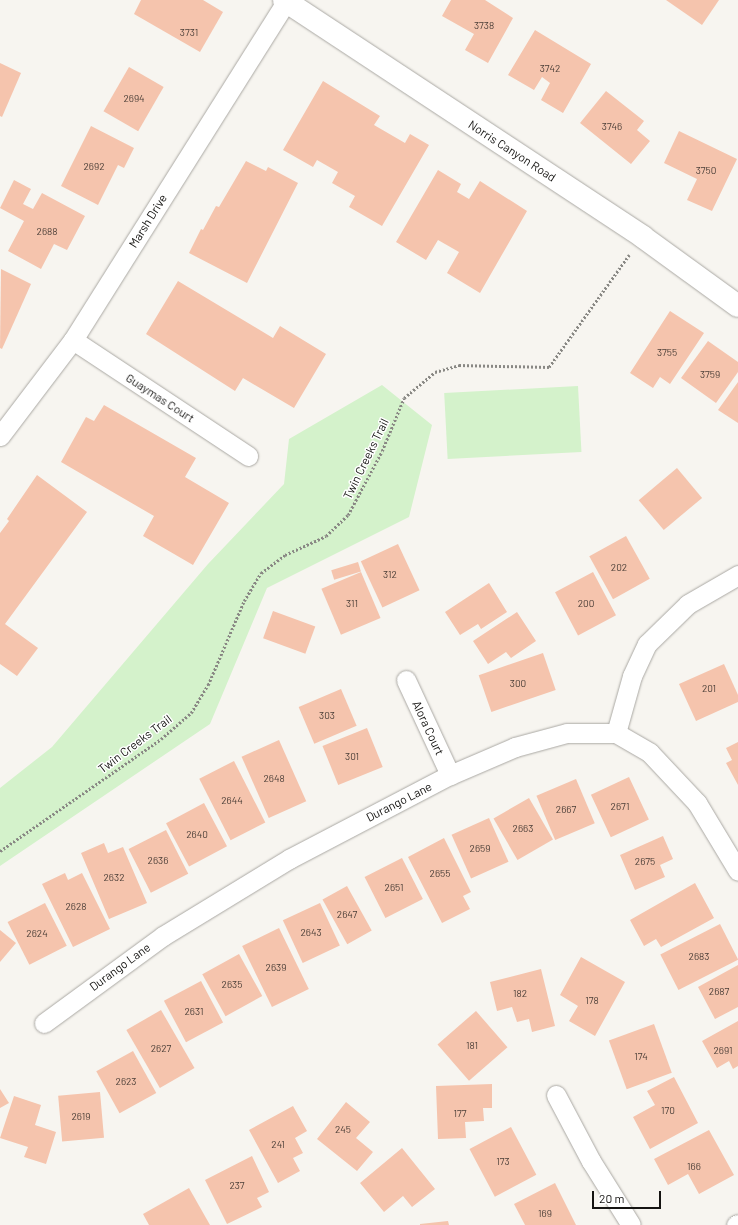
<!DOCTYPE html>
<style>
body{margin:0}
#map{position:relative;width:738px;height:1225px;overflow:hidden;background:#f7f5f0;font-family:Barlow,sans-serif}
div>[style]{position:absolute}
.green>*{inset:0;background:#d4f2cb;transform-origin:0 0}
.building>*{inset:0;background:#f5c4ad;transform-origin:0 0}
.path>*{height:2.5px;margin-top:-1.25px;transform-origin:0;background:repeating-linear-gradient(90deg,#898884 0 2px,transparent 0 4px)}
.roads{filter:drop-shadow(0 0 1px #aaa8a3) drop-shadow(0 0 1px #aaa8a3)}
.street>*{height:19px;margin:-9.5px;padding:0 9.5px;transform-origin:9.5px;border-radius:9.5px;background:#fff}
.secondary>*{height:22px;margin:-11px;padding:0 11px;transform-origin:11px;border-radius:11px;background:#fff}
span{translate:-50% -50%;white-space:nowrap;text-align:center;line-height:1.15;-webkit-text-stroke:3px #fff;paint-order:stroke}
.number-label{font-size:10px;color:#4d4039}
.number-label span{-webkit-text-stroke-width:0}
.street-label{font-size:12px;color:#151412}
.scale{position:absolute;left:592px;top:1191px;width:69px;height:18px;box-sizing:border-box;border:2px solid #151412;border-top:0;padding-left:5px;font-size:12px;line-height:14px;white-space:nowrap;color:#151412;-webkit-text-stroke:3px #fff;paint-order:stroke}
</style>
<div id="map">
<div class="green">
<div style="clip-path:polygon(382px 385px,432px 425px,409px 517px,267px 588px,210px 724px,0 866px,0 788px,52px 747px,208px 564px,284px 484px,289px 439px)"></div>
<div style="left:578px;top:386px;width:66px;height:134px;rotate:87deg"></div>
</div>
<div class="building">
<div style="clip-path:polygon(141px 0,203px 0,223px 12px,200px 52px,134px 14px)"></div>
<div style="clip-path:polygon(451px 0,485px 0,513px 18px,488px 63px,465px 50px,474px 34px,442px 16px)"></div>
<div style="clip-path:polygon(666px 0,719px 0,702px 25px)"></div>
<div style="clip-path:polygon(535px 30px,591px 64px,563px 113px,541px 100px,550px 83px,542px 77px,534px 90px,508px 75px)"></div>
<div style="clip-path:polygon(0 63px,21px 73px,2px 117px,0 116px)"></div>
<div style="left:129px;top:67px;width:40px;height:51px;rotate:30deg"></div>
<div style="clip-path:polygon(323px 81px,380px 116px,374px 125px,405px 143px,410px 134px,429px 145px,382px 226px,349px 207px,355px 196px,332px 183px,338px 172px,317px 160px,313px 167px,283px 150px)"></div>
<div style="clip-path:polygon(606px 91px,644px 121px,637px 130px,650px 141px,631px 164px,580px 123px)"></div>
<div style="clip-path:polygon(91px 126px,134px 148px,124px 168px,118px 165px,98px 205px,61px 186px)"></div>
<div style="clip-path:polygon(679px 131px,737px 159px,712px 211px,687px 200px,697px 179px,664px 163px)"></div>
<div style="clip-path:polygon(246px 161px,266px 171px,268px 167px,298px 183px,247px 283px,189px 253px,201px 229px,203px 230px,216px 206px,219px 207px)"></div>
<div style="clip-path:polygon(438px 170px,461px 184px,457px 192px,469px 199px,480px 181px,527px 211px,480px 293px,447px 273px,459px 252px,438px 240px,426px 260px,396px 242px)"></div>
<div style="clip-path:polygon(14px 180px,31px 189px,23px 204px,33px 209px,42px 193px,85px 216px,67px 250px,54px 244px,41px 269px,8px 251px,24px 221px,0 208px)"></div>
<div style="clip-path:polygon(1px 269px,31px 284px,2px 349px,0 348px)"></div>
<div style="clip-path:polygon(178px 281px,273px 338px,280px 326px,326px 354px,294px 408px,243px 378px,235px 391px,146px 334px)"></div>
<div style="clip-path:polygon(670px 311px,704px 333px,670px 384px,660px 377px,653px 388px,630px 373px)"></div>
<div style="clip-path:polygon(708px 341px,738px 362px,738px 372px,716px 403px,681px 378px)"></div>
<div style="clip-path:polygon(738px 382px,738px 423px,718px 410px)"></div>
<div style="clip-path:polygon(104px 405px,196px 458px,185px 477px,229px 503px,193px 565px,143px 536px,154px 516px,61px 462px,86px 417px,94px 421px)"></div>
<div style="left:677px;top:468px;width:39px;height:50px;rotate:50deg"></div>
<div style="clip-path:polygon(37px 475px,87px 512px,5px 624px,38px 648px,17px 676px,0 664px,0 533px,9px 521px,7px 519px)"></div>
<div style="left:626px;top:536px;width:49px;height:42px;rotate:61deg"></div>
<div style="left:398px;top:544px;width:51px;height:41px;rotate:65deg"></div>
<div style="left:358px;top:562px;width:10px;height:28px;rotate:73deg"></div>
<div style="left:361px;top:572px;width:50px;height:43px;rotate:67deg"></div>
<div style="left:593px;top:572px;width:49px;height:43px;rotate:62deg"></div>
<div style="clip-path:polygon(489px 583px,507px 612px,481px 629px,478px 624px,460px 635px,445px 612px)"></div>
<div style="left:273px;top:611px;width:45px;height:29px;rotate:20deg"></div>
<div style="clip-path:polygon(517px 612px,536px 641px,511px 658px,506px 652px,488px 664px,473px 641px)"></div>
<div style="left:543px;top:653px;width:39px;height:68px;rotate:71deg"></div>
<div style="clip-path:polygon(724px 664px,738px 695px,738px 702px,696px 721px,679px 684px)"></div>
<div style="left:341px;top:689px;width:40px;height:46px;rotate:67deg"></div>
<div style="left:367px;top:728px;width:42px;height:48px;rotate:68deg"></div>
<div style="left:279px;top:740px;width:67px;height:41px;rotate:66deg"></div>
<div style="clip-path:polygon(738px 742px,738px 785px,726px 763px,732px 760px,726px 748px)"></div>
<div style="left:234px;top:761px;width:69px;height:39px;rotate:63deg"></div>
<div style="left:629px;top:777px;width:47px;height:42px;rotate:65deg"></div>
<div style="left:576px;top:779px;width:48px;height:43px;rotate:67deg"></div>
<div style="left:529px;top:798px;width:48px;height:41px;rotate:60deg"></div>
<div style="left:204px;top:803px;width:49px;height:43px;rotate:62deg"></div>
<div style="left:489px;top:818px;width:48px;height:41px;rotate:66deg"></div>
<div style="left:166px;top:830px;width:49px;height:42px;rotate:63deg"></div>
<div style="clip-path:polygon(663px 836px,673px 859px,660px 865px,665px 877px,635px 890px,620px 855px)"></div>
<div style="clip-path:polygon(444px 838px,471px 892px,463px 896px,470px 909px,442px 923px,408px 857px)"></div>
<div style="clip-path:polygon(104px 843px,108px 853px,123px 847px,147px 903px,109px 919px,81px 853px)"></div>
<div style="left:402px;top:858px;width:46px;height:42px;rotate:63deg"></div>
<div style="clip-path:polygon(65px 873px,68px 880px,82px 873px,110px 929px,73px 947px,42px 884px)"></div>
<div style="clip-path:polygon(695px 883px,714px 918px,661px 947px,656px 939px,644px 946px,630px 920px)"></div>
<div style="left:347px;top:886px;width:51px;height:28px;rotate:61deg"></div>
<div style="left:45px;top:903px;width:48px;height:42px;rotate:63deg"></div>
<div style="left:320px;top:903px;width:47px;height:41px;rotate:65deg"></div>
<div style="left:720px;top:924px;width:40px;height:67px;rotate:63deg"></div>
<div style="left:279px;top:928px;width:68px;height:41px;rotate:64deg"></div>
<div style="clip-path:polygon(0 930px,16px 943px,0 962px)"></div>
<div style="left:239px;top:954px;width:48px;height:42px;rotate:61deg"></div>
<div style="clip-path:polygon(581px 957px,625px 982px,595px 1036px,569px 1021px,578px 1006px,560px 995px)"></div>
<div style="clip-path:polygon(738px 965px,738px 1007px,715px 1019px,698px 987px)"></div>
<div style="clip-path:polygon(541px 969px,555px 1026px,532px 1032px,529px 1019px,517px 1022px,512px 1007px,497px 1011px,490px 982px)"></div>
<div style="left:201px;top:981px;width:47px;height:42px;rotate:62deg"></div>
<div style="left:161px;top:1010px;width:67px;height:40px;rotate:60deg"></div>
<div style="left:476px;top:1011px;width:48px;height:51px;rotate:49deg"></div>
<div style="clip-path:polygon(738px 1021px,738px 1066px,733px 1069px,729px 1061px,717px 1068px,702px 1041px)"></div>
<div style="left:654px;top:1024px;width:52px;height:48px;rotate:70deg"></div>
<div style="left:133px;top:1051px;width:48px;height:42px;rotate:61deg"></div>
<div style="clip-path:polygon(674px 1077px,698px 1123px,650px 1149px,633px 1117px,655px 1105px,647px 1091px)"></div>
<div style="clip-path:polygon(492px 1084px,492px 1108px,483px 1108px,484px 1121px,465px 1122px,466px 1138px,438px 1139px,436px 1086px)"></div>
<div style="clip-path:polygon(0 1089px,9px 1103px,0 1108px)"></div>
<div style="left:100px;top:1092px;width:46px;height:42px;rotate:85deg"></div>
<div style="clip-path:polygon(14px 1096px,41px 1105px,35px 1125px,56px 1132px,46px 1164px,24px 1157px,28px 1147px,0 1138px)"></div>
<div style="clip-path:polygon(346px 1102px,370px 1122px,356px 1138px,373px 1152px,357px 1171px,317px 1139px)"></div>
<div style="clip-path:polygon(293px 1106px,307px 1131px,295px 1138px,303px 1153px,293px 1158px,300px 1171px,278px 1183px,249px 1130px)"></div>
<div style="left:511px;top:1127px;width:54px;height:47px;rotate:62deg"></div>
<div style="clip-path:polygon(709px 1130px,734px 1175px,699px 1194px,688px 1174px,668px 1185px,654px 1159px)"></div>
<div style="clip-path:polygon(402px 1148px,435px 1189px,412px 1207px,403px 1196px,384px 1212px,360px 1183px)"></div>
<div style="clip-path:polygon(252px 1156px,269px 1192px,257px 1198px,262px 1207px,227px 1224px,205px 1180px)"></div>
<div style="clip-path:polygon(555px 1183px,576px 1225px,525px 1225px,514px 1204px)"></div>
<div style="clip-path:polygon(189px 1188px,210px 1225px,149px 1225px,143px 1214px)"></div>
<div style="clip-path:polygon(448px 1221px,449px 1225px,420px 1225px,420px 1224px)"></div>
</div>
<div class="path">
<div style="left:0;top:851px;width:196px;rotate:-34.8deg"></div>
<div style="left:161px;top:739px;width:40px;rotate:-41deg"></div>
<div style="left:191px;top:713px;width:33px;rotate:-59deg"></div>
<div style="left:208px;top:685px;width:91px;rotate:-66.8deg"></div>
<div style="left:244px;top:601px;width:33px;rotate:-59deg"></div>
<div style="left:261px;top:573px;width:30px;rotate:-37deg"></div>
<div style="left:285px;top:555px;width:45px;rotate:-24.9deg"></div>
<div style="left:326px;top:536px;width:30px;rotate:-44deg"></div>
<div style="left:348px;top:515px;width:72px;rotate:-62deg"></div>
<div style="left:382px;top:451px;width:57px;rotate:-67.5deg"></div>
<div style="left:404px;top:398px;width:40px;rotate:-40deg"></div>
<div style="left:435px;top:372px;width:25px;rotate:-16deg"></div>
<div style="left:459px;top:365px;width:90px;rotate:1.3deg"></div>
<div style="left:549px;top:367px;width:138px;rotate:-54.5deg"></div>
</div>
<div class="roads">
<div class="street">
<div style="left:73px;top:340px;width:210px;rotate:33.5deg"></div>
<div style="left:0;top:436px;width:121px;rotate:-52.8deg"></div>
<div style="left:73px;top:340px;width:402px;rotate:-57.8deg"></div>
<div style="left:406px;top:680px;width:105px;rotate:65.1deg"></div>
<div style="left:616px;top:733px;width:59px;rotate:-74.3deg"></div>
<div style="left:632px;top:676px;width:35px;rotate:-65deg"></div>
<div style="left:647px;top:644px;width:57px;rotate:-44.3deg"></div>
<div style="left:688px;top:604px;width:58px;rotate:-30.1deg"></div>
<div style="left:44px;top:1023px;width:147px;rotate:-36.2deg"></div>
<div style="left:163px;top:936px;width:148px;rotate:-31.4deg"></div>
<div style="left:289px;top:859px;width:182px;rotate:-27.6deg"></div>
<div style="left:450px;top:775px;width:71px;rotate:-23.3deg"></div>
<div style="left:515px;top:747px;width:54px;rotate:-15.1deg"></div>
<div style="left:567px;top:733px;width:49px"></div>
<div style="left:616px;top:733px;width:39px;rotate:30deg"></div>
<div style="left:650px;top:753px;width:69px;rotate:46.8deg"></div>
<div style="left:697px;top:803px;width:79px;rotate:58.9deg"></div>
<div style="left:556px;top:1095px;width:75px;rotate:62.1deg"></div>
<div style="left:591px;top:1161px;width:75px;rotate:58deg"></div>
<div style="left:736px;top:1225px;width:2px;rotate:-27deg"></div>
</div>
<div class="secondary">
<div style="left:284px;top:0;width:430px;rotate:33.4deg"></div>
<div style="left:643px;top:237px;width:117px;rotate:36deg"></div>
</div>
</div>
<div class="number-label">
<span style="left:484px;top:26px">3738</span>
<span style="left:189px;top:33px">3731</span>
<span style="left:550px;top:69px">3742</span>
<span style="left:134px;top:99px">2694</span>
<span style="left:612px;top:127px">3746</span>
<span style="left:94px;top:167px">2692</span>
<span style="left:706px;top:171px">3750</span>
<span style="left:47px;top:232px">2688</span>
<span style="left:667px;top:353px">3755</span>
<span style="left:710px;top:375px">3759</span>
<span style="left:619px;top:568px">202</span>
<span style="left:390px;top:575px">312</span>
<span style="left:352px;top:604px">311</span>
<span style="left:586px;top:604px">200</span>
<span style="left:518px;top:684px">300</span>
<span style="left:709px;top:689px">201</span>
<span style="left:327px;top:716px">303</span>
<span style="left:352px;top:757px">301</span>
<span style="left:274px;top:779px">2648</span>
<span style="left:232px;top:801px">2644</span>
<span style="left:620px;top:807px">2671</span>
<span style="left:566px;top:810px">2667</span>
<span style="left:523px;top:829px">2663</span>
<span style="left:197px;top:835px">2640</span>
<span style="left:480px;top:849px">2659</span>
<span style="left:158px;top:861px">2636</span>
<span style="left:645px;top:862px">2675</span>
<span style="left:440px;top:874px">2655</span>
<span style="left:114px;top:878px">2632</span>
<span style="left:394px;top:888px">2651</span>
<span style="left:76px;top:907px">2628</span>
<span style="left:347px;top:915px">2647</span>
<span style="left:311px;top:933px">2643</span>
<span style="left:37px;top:934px">2624</span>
<span style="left:699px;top:957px">2683</span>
<span style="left:276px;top:968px">2639</span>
<span style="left:232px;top:985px">2635</span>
<span style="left:719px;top:992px">2687</span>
<span style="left:520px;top:994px">182</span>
<span style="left:592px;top:1001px">178</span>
<span style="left:194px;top:1012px">2631</span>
<span style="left:472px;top:1046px">181</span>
<span style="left:161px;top:1049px">2627</span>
<span style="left:723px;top:1051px">2691</span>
<span style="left:641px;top:1057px">174</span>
<span style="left:126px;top:1082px">2623</span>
<span style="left:668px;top:1111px">170</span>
<span style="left:460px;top:1114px">177</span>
<span style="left:81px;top:1117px">2619</span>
<span style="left:343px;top:1130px">245</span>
<span style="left:278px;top:1145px">241</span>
<span style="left:503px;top:1162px">173</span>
<span style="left:694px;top:1167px">166</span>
<span style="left:237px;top:1186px">237</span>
<span style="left:545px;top:1214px">169</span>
</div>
<div class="street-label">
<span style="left:512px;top:151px;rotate:33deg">Norris Canyon Road</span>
<span style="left:148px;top:221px;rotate:-58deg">Marsh Drive</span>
<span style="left:160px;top:398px;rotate:33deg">Guaymas Court</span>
<span style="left:366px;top:459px;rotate:-64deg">Twin Creeks Trail</span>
<span style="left:428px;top:728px;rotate:65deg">Alora Court</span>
<span style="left:135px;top:744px;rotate:-37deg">Twin Creeks Trail</span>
<span style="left:399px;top:802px;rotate:-27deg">Durango Lane</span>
<span style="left:120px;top:967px;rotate:-36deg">Durango Lane</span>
</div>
<div class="scale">20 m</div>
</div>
